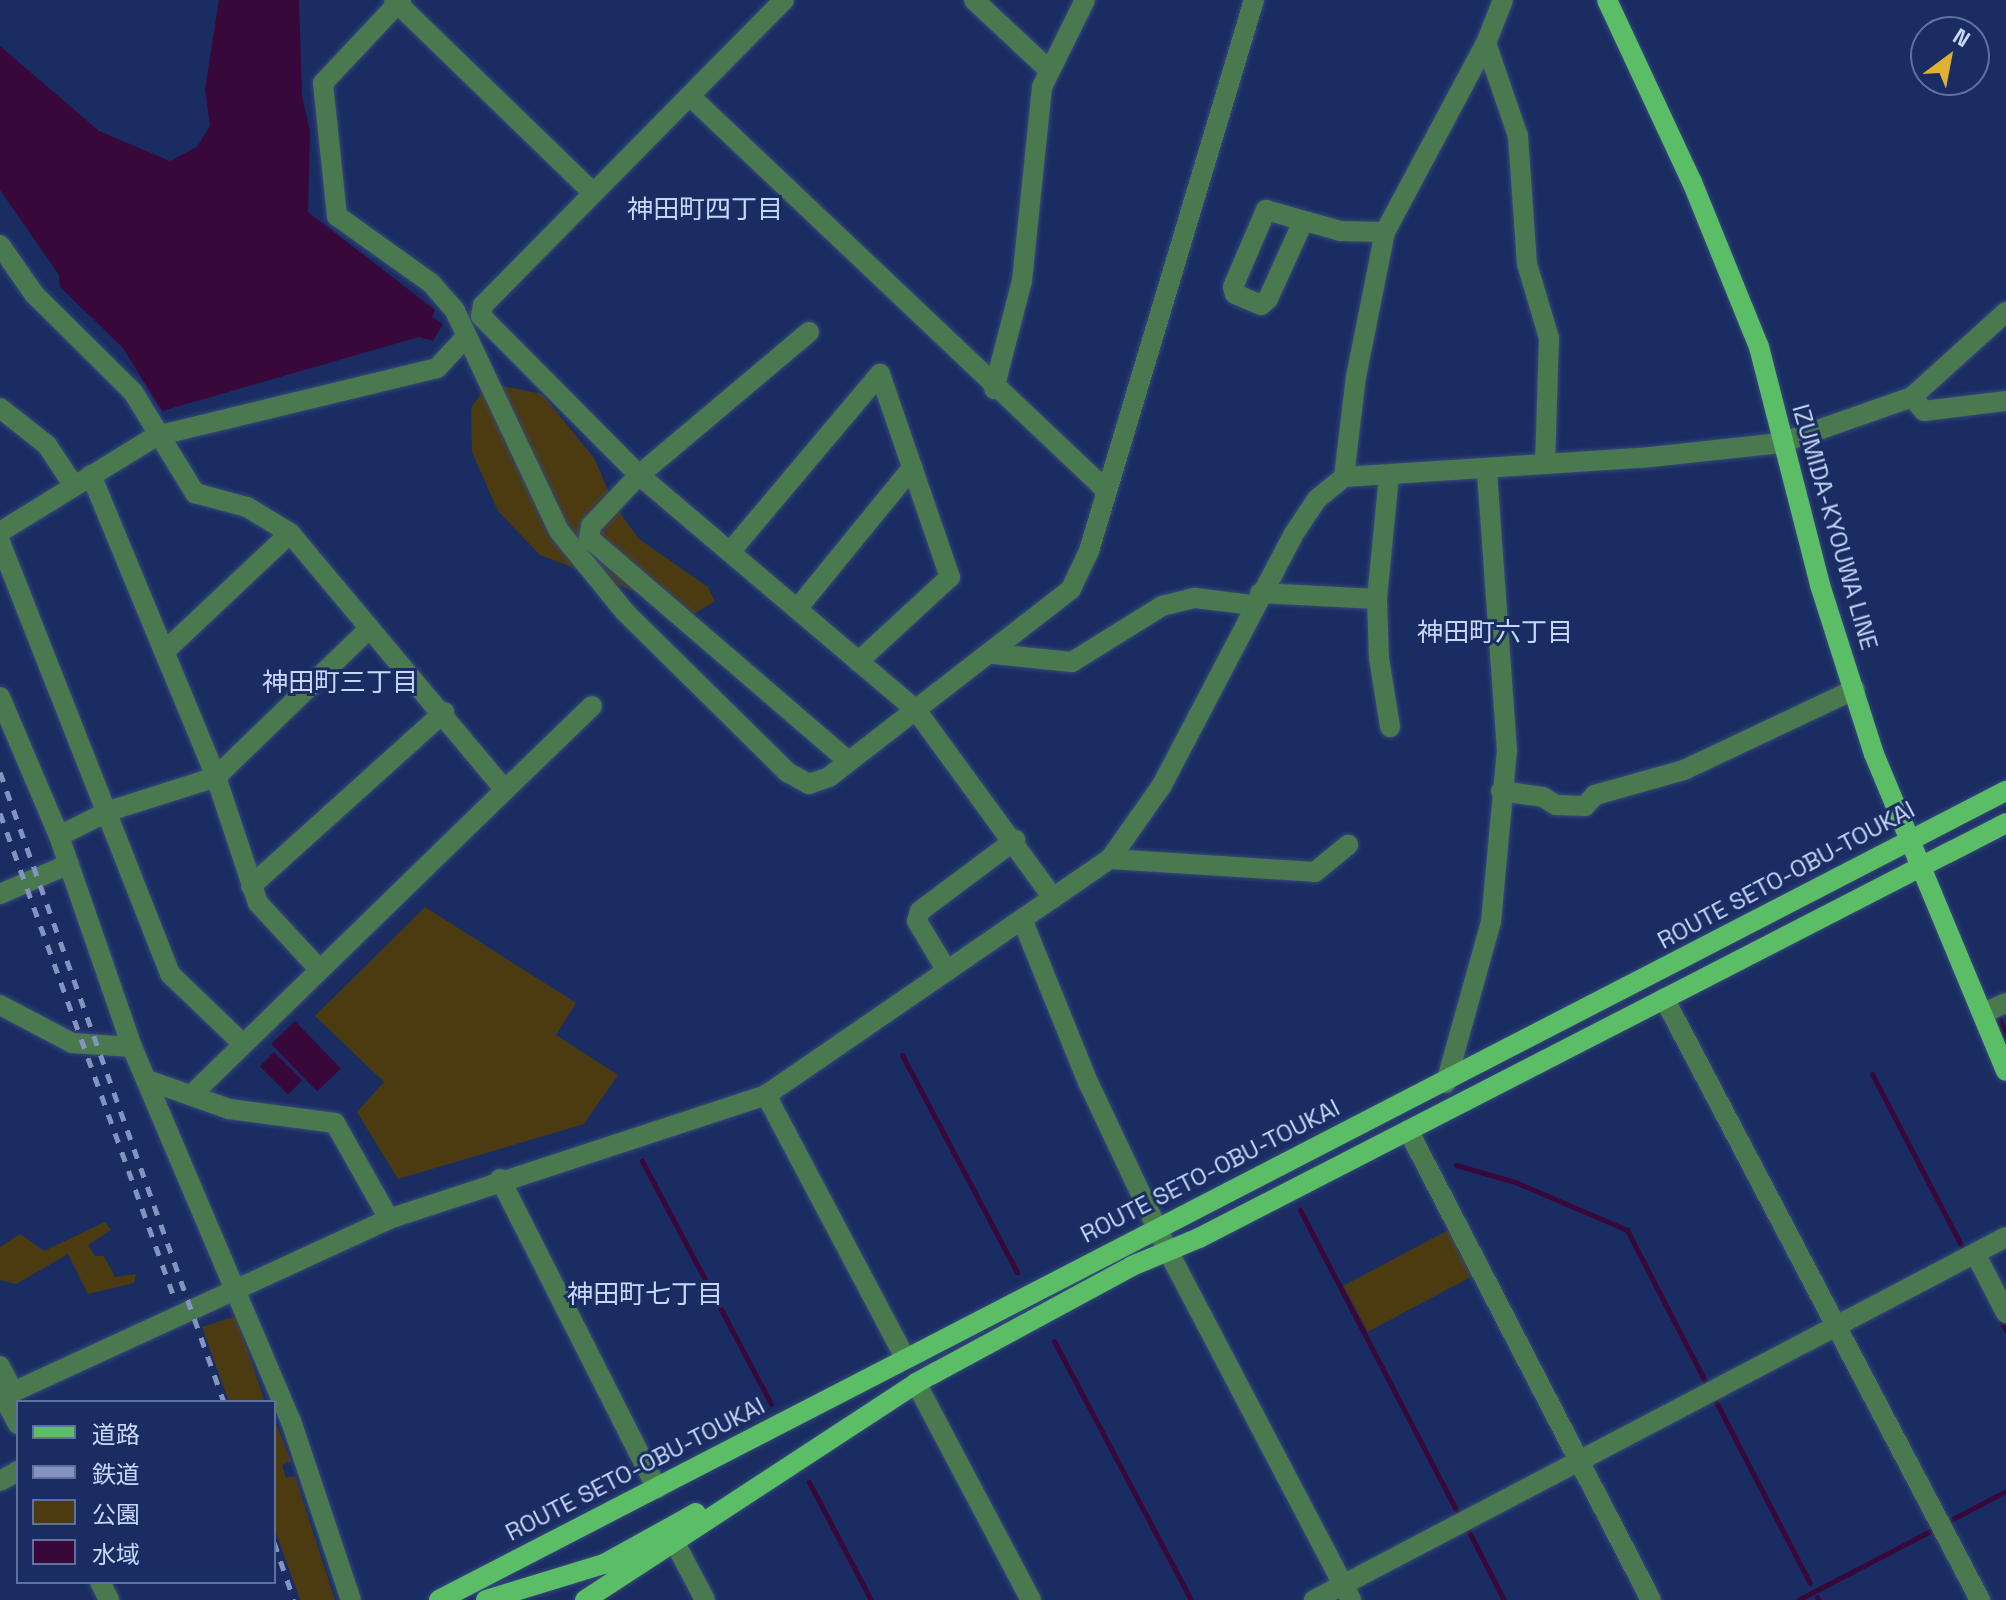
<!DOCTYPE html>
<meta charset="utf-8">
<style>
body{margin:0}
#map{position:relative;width:2006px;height:1600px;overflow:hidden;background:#1a2d63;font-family:"Space Grotesk","Noto Sans JP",sans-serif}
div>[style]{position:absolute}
.green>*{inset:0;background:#4c3b10;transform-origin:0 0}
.water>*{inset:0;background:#370839;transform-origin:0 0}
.stream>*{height:5px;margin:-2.5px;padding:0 2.5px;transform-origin:2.5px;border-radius:2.5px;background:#370839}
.roads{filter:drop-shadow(0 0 2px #36487b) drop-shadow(0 0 2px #36487b)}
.minor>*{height:20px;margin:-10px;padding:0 10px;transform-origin:10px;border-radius:10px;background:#4b794f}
.major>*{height:20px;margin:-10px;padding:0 10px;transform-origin:10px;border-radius:10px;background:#5bbe67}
.rail>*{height:5px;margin-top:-2.5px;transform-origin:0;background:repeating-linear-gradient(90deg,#8494be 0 10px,transparent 0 20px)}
span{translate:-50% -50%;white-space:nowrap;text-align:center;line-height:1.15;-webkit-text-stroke:6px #1a2d63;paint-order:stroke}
.street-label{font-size:24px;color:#c8d7f8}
.neighbourhood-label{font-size:26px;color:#c8d7f8}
.legend{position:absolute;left:16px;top:1400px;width:260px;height:184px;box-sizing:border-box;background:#1a2d63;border:2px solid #60719f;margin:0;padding:10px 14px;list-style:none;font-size:24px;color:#c8d7f8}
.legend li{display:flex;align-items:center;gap:16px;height:40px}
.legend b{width:40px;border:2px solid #60719f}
.north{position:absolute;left:1910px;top:16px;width:80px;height:80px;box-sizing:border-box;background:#1a2d63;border:2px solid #60719f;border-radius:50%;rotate:32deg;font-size:22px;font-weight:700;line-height:32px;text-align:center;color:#c8d7f8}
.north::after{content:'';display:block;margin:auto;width:28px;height:36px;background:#e0b034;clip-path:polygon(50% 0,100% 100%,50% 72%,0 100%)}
</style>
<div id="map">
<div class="green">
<div style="clip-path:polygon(488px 383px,542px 394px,594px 458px,615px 506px,639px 539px,708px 587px,715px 601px,694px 614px,540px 555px,498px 511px,472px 452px,471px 408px)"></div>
<div style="clip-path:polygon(425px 907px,576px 1003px,556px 1035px,618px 1075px,584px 1124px,398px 1179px,357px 1112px,384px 1082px,315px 1016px)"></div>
<div style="clip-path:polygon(105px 1222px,111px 1230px,88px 1245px,95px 1256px,104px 1256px,115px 1277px,136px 1274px,134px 1283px,88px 1294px,68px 1254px,16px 1284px,0 1280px,0 1247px,20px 1234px,44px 1251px)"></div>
<div style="left:1452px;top:1228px;width:52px;height:123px;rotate:62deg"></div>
<div style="clip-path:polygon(236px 1316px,265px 1402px,229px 1402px,202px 1327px)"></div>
<div style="clip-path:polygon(274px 1418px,291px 1462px,282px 1465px,286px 1478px,295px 1476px,335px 1600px,300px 1600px,274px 1527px)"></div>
</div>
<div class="water">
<div style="clip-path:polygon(219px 0,299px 0,302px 96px,310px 131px,308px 212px,435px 310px,432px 317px,443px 324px,433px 341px,419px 337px,162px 411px,123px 348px,60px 287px,59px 275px,0 190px,0 46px,99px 131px,170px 161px,197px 147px,210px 126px,205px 89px)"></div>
<div style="left:295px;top:1021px;width:66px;height:33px;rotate:46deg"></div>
<div style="left:274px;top:1052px;width:40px;height:20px;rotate:45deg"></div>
</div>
<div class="stream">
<div style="left:1998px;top:1015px;width:23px;rotate:70deg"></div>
<div style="left:902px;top:1055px;width:246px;rotate:62.1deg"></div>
<div style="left:1872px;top:1074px;width:197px;rotate:62.5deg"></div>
<div style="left:642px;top:1161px;width:275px;rotate:62deg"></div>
<div style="left:1456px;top:1165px;width:61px;rotate:16.1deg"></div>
<div style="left:1515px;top:1182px;width:122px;rotate:23.2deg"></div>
<div style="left:1627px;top:1230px;width:174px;rotate:62.7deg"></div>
<div style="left:1300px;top:1210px;width:342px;rotate:62.5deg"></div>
<div style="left:1999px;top:1317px;width:15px;rotate:62deg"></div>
<div style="left:1054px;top:1341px;width:293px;rotate:62.1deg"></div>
<div style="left:1716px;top:1402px;width:204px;rotate:62.6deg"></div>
<div style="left:809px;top:1482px;width:133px;rotate:62.3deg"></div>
<div style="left:1947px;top:1522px;width:67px;rotate:-27.7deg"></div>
<div style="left:1468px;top:1530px;width:79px;rotate:62.8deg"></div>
<div style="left:1817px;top:1597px;width:4px;rotate:56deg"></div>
<div style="left:1798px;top:1600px;width:158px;rotate:-27.5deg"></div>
</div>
<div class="roads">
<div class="minor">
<div style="left:394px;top:0;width:277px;rotate:44.1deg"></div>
<div style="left:401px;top:0;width:114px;rotate:133.2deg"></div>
<div style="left:323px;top:83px;width:134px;rotate:84deg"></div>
<div style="left:337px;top:216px;width:115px;rotate:35.5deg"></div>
<div style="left:431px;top:283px;width:37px;rotate:49deg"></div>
<div style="left:455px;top:311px;width:243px;rotate:64.7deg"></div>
<div style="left:559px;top:531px;width:104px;rotate:50.8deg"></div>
<div style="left:625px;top:612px;width:228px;rotate:44.6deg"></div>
<div style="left:787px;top:772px;width:25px;rotate:29deg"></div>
<div style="left:809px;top:784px;width:21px;rotate:-19deg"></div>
<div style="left:829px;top:777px;width:306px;rotate:-37.8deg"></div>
<div style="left:1071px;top:589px;width:42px;rotate:-64.7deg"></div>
<div style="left:1089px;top:551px;width:575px;rotate:-73.33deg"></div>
<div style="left:784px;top:0;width:429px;rotate:134.6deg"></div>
<div style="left:483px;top:305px;width:11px;rotate:100deg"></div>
<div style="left:481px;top:316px;width:224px;rotate:45.2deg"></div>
<div style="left:639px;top:475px;width:363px;rotate:40.3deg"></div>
<div style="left:916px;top:710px;width:233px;rotate:53.9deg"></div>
<div style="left:974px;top:0;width:103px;rotate:43deg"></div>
<div style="left:1486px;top:43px;width:98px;rotate:71deg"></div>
<div style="left:1518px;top:136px;width:128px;rotate:86deg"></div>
<div style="left:1527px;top:264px;width:77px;rotate:73.4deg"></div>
<div style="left:1549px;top:338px;width:126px;rotate:91.8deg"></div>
<div style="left:692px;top:98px;width:570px;rotate:43.44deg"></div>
<div style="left:1302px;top:224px;width:82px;rotate:114.4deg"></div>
<div style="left:1268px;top:299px;width:9px;rotate:139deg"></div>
<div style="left:1261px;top:305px;width:28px;rotate:-157deg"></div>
<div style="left:1235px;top:294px;width:7px;rotate:-106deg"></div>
<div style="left:1233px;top:287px;width:84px;rotate:-66.8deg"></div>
<div style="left:1266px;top:210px;width:77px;rotate:15.8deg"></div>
<div style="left:1340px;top:231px;width:45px;rotate:1.3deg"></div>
<div style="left:0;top:245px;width:60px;rotate:55.2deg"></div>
<div style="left:34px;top:294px;width:139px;rotate:44.7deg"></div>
<div style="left:133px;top:392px;width:119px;rotate:58.5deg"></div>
<div style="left:195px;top:493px;width:54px;rotate:15.1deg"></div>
<div style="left:247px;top:507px;width:50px;rotate:31.2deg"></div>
<div style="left:290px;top:533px;width:335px;rotate:50.1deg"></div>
<div style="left:505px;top:790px;width:438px;rotate:135.8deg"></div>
<div style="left:809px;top:332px;width:222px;rotate:139.9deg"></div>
<div style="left:639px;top:475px;width:70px;rotate:133.3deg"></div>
<div style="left:591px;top:526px;width:12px;rotate:99deg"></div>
<div style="left:589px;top:538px;width:340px;rotate:40.7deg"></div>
<div style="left:994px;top:389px;width:112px;rotate:-75.5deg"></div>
<div style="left:1022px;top:281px;width:195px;rotate:-84.1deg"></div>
<div style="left:1042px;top:87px;width:97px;rotate:-63.7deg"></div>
<div style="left:1912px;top:397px;width:18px;rotate:49deg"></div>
<div style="left:1924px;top:411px;width:83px;rotate:-7deg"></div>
<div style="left:0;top:408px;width:60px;rotate:38.2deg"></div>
<div style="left:47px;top:445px;width:49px;rotate:56.6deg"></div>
<div style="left:91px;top:475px;width:327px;rotate:67.5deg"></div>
<div style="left:216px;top:777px;width:133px;rotate:71.6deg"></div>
<div style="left:258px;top:903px;width:90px;rotate:47.3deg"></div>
<div style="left:1389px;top:476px;width:124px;rotate:95.6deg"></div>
<div style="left:1377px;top:599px;width:59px;rotate:88.1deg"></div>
<div style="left:1379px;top:658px;width:70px;rotate:80.9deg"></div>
<div style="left:1344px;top:477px;width:101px;rotate:-83.2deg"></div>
<div style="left:1356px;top:377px;width:148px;rotate:-78.7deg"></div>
<div style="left:1385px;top:232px;width:214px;rotate:-61.9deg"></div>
<div style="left:1486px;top:43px;width:46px;rotate:-68.4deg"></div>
<div style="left:0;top:532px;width:183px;rotate:-31.6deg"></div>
<div style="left:156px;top:436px;width:289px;rotate:-13.6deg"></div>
<div style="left:437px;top:368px;width:41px;rotate:-47deg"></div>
<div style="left:0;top:542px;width:464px;rotate:68.5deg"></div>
<div style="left:170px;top:974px;width:101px;rotate:43.8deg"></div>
<div style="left:730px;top:552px;width:233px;rotate:-49.9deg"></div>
<div style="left:880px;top:374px;width:215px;rotate:71deg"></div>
<div style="left:950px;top:577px;width:125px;rotate:137.3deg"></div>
<div style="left:1260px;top:593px;width:117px;rotate:2.9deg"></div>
<div style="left:797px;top:609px;width:183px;rotate:-50.8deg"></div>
<div style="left:165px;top:651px;width:172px;rotate:-43.3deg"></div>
<div style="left:994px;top:654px;width:78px;rotate:5.9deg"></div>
<div style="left:1072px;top:662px;width:106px;rotate:-31.9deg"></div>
<div style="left:1162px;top:606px;width:34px;rotate:-14deg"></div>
<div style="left:1195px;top:598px;width:57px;rotate:7deg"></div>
<div style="left:0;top:697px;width:151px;rotate:67deg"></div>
<div style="left:59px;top:836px;width:223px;rotate:70.9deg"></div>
<div style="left:132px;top:1047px;width:406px;rotate:67deg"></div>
<div style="left:291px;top:1421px;width:189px;rotate:71.5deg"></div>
<div style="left:505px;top:790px;width:121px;rotate:-44deg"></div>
<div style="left:1501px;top:791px;width:42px;rotate:8.1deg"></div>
<div style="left:1543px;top:797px;width:15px;rotate:32deg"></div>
<div style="left:1556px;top:805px;width:29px;rotate:2deg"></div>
<div style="left:1585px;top:806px;width:15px;rotate:-48deg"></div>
<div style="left:1595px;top:795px;width:92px;rotate:-15.7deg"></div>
<div style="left:1684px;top:770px;width:189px;rotate:-25.3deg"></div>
<div style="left:59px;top:836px;width:56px;rotate:-26.6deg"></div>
<div style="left:109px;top:811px;width:112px;rotate:-17.6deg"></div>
<div style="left:216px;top:777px;width:214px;rotate:-44.1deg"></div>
<div style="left:1110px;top:859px;width:205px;rotate:3.6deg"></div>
<div style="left:1315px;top:872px;width:43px;rotate:-39.3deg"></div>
<div style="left:251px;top:886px;width:260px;rotate:-42deg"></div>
<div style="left:0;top:894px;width:75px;rotate:-23.5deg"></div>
<div style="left:1022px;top:919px;width:176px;rotate:68deg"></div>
<div style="left:1088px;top:1082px;width:189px;rotate:64.7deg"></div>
<div style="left:1169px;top:1253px;width:392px;rotate:62.3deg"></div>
<div style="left:947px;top:971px;width:58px;rotate:-121deg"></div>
<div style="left:917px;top:921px;width:10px;rotate:-73deg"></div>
<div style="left:920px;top:911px;width:119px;rotate:-36.8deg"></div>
<div style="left:1664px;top:998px;width:680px;rotate:62.3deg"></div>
<div style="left:0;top:1005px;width:81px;rotate:27.8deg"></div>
<div style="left:72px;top:1043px;width:60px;rotate:3.8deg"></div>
<div style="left:1982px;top:1014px;width:26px;rotate:-25deg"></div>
<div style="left:147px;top:1080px;width:87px;rotate:19.5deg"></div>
<div style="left:229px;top:1109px;width:107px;rotate:7.5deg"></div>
<div style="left:335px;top:1123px;width:110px;rotate:60.6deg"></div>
<div style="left:1446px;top:1083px;width:167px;rotate:-74.4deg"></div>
<div style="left:1491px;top:922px;width:172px;rotate:-84.7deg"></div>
<div style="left:1507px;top:751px;width:283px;rotate:-94.1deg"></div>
<div style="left:766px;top:1095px;width:297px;rotate:62.1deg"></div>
<div style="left:1408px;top:1130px;width:529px;rotate:62.66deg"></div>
<div style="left:500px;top:1179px;width:347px;rotate:63.1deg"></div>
<div style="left:1977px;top:1257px;width:63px;rotate:62.6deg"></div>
<div style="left:0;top:1366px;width:28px;rotate:63deg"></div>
<div style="left:916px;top:1383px;width:246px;rotate:62.1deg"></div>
<div style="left:3px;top:1396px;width:32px;rotate:62deg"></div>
<div style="left:0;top:1398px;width:428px;rotate:-24.7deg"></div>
<div style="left:389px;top:1219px;width:397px;rotate:-18.2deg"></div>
<div style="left:766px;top:1095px;width:417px;rotate:-34.5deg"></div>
<div style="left:1110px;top:859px;width:90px;rotate:-54.9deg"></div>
<div style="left:1162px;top:785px;width:282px;rotate:-62.3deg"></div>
<div style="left:1293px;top:535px;width:43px;rotate:-56.3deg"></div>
<div style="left:1317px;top:499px;width:35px;rotate:-39deg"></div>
<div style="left:1344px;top:477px;width:298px;rotate:-3.7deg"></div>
<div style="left:1641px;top:458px;width:141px;rotate:-6.1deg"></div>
<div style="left:1781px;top:443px;width:139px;rotate:-19.3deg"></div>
<div style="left:1912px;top:397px;width:127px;rotate:-42.1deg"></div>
<div style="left:0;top:1481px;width:21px;rotate:-29deg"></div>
<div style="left:675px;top:1543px;width:64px;rotate:62.2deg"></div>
<div style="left:100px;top:1582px;width:20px;rotate:63deg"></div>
<div style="left:1314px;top:1600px;width:781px;rotate:-27.68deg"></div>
</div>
<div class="major">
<div style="left:1607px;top:0;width:201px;rotate:65deg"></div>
<div style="left:1692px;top:182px;width:178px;rotate:67.9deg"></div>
<div style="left:1759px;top:347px;width:246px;rotate:75.6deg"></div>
<div style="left:1820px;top:585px;width:177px;rotate:72.3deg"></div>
<div style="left:1874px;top:754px;width:343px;rotate:67.4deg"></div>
<div style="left:439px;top:1600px;width:1764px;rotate:-27.31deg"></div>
<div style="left:486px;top:1600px;width:123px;rotate:-17deg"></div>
<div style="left:604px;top:1564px;width:105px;rotate:-29deg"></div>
<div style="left:585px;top:1600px;width:396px;rotate:-33.2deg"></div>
<div style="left:916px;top:1383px;width:246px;rotate:-28.4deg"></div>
<div style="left:1132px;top:1266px;width:73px;rotate:-22.7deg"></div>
<div style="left:1199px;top:1238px;width:907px;rotate:-27.21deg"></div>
</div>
</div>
<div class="rail">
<div style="left:0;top:772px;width:669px;rotate:70.43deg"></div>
<div style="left:0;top:813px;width:517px;rotate:70.23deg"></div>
<div style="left:274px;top:1542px;width:61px;rotate:71deg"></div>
</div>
<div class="street-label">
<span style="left:1835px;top:527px;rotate:74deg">IZUMIDA-KYOUWA LINE</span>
<span style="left:1786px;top:875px;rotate:-28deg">ROUTE SETO-OBU-TOUKAI</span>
<span style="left:1210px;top:1171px;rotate:-27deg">ROUTE SETO-OBU-TOUKAI</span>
<span style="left:635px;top:1469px;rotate:-27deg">ROUTE SETO-OBU-TOUKAI</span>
</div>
<div class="neighbourhood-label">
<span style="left:705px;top:210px">神田町四丁目</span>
<span style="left:1495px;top:633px">神田町六丁目</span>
<span style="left:340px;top:683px">神田町三丁目</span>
<span style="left:645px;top:1295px">神田町七丁目</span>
</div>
<ul class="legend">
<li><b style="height:10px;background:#5bbe67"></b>道路</li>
<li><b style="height:10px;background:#8494be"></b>鉄道</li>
<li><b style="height:22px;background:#4c3b10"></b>公園</li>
<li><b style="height:22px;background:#370839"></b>水域</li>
</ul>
<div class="north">N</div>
</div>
